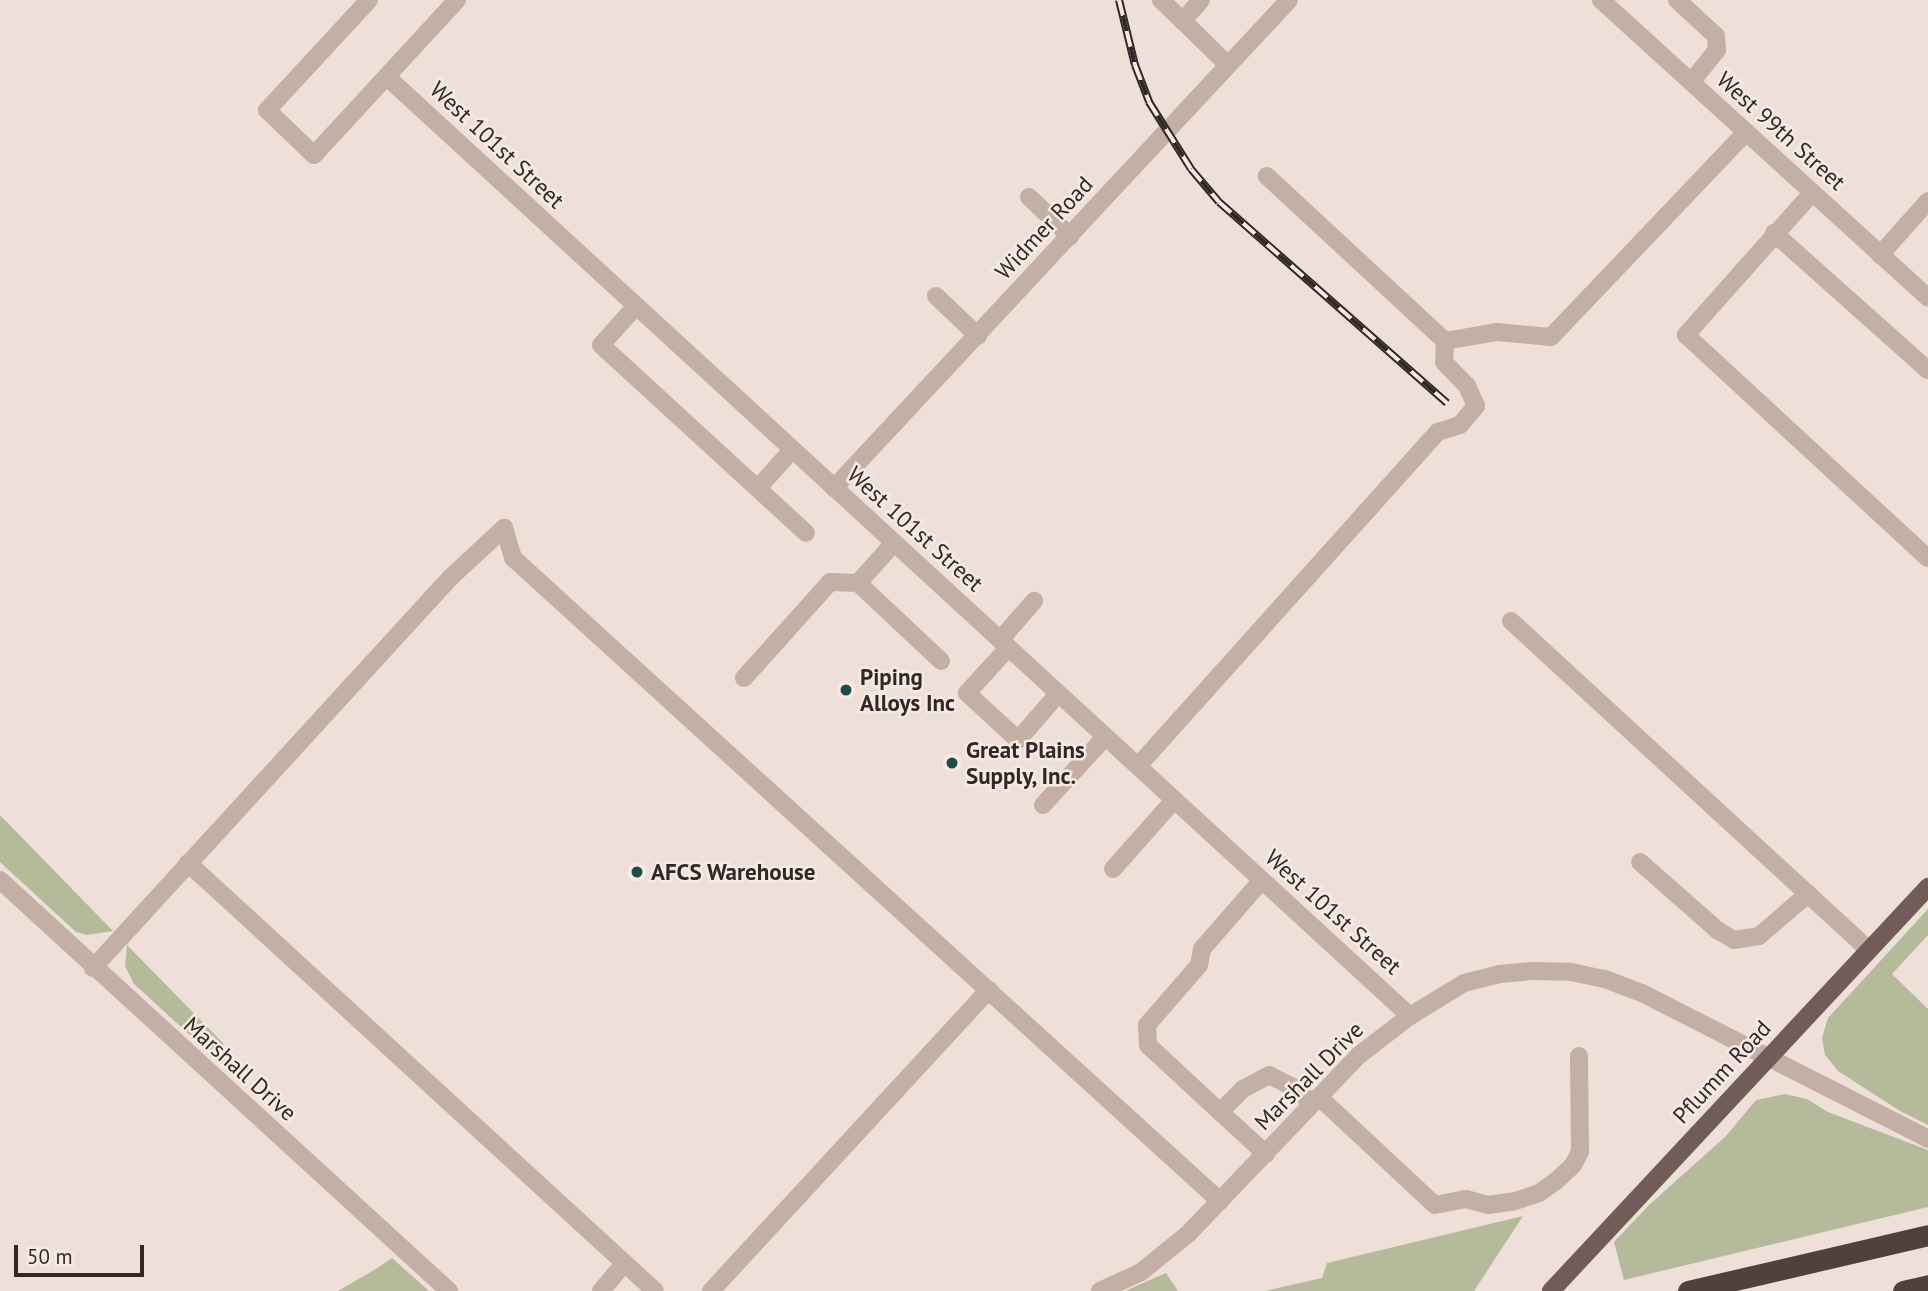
<!DOCTYPE html>
<style>
body{margin:0}
#map{position:relative;width:1928px;height:1291px;overflow:hidden;background:#eee0d8;font-family:"PT Sans",sans-serif}
div>[style]{position:absolute}
.green>*{inset:0;background:#b5bb9a}
.minor>*{height:18px;margin:-9px;padding:0 9px;transform-origin:9px;border-radius:9px;background:#c4afa5}
.major>*{height:18px;margin:-9px;padding:0 9px;transform-origin:9px;border-radius:9px;background:#725c58}
.highway>*{height:21px;margin:-10.5px;padding:0 10.5px;transform-origin:10.5px;border-radius:10.5px;background:#51403d}
.rail>*{height:8px;margin-top:-4px;transform-origin:0;background:repeating-linear-gradient(90deg,#f6ebe3 0 16px,#312726 0 32px);box-sizing:border-box;border-block:2px solid #312726}
.dots>*{width:19px;height:19px;translate:-50% -50%;box-sizing:border-box;border:4px solid #f6ebe3;border-radius:50%}
span{translate:-50% -50%;white-space:nowrap;text-align:center;line-height:1.15;-webkit-text-stroke:5px #f6ebe3;paint-order:stroke}
.street-label{font-size:23px;color:#312726}
.poi-label{font-size:23px;color:#312726;font-weight:700}
.left{translate:0 -50%;text-align:left}
.scale{position:absolute;left:14px;top:1245px;width:130px;height:32px;box-sizing:border-box;border:4px solid #312726;border-top:0;padding-left:9px;font-size:21px;line-height:24px;white-space:nowrap;color:#312726;-webkit-text-stroke:5px #f6ebe3;paint-order:stroke}
</style>
<div id="map">
<div class="green">
<div style="clip-path:polygon(0 815px,113px 931px,87px 935px,76px 932px,0 862px)"></div>
<div style="clip-path:polygon(1928px 909px,1928px 935px,1892px 974px,1928px 1009px,1928px 1125px,1900px 1111px,1838px 1071px,1825px 1055px,1822px 1038px,1828px 1018px)"></div>
<div style="clip-path:polygon(127px 945px,223px 1043px,226px 1068px,134px 984px,125px 966px)"></div>
<div style="clip-path:polygon(1785px 1094px,1807px 1099px,1828px 1112px,1928px 1150px,1928px 1207px,1624px 1280px,1614px 1242px,1649px 1205px,1726px 1136px,1756px 1100px)"></div>
<div style="clip-path:polygon(1523px 1216px,1474px 1291px,1265px 1291px,1322px 1278px,1327px 1263px)"></div>
<div style="clip-path:polygon(392px 1258px,429px 1291px,338px 1291px,379px 1267px)"></div>
<div style="clip-path:polygon(1166px 1273px,1178px 1291px,1126px 1291px,1136px 1286px)"></div>
</div>
<div class="minor">
<div style="left:369px;top:0;width:150px;rotate:132.8deg"></div>
<div style="left:267px;top:110px;width:65px;rotate:43.8deg"></div>
<div style="left:314px;top:155px;width:211px;rotate:-47.3deg"></div>
<div style="left:1161px;top:0;width:30px;rotate:44deg"></div>
<div style="left:1201px;top:0;width:28px;rotate:131deg"></div>
<div style="left:1183px;top:21px;width:63px;rotate:44.4deg"></div>
<div style="left:1601px;top:0;width:442px;rotate:42.3deg"></div>
<div style="left:1677px;top:0;width:53px;rotate:42.7deg"></div>
<div style="left:1716px;top:36px;width:14px;rotate:86deg"></div>
<div style="left:1717px;top:50px;width:41px;rotate:129.1deg"></div>
<div style="left:387px;top:77px;width:1389px;rotate:42.55deg"></div>
<div style="left:1812px;top:193px;width:190px;rotate:131.6deg"></div>
<div style="left:1686px;top:335px;width:329px;rotate:42.7deg"></div>
<div style="left:1029px;top:197px;width:57px;rotate:43.6deg"></div>
<div style="left:1774px;top:233px;width:206px;rotate:41.7deg"></div>
<div style="left:1880px;top:255px;width:72px;rotate:-48.4deg"></div>
<div style="left:936px;top:296px;width:58px;rotate:43.6deg"></div>
<div style="left:636px;top:306px;width:52px;rotate:131.9deg"></div>
<div style="left:601px;top:345px;width:278px;rotate:42.5deg"></div>
<div style="left:1445px;top:341px;width:53px;rotate:-9.8deg"></div>
<div style="left:1497px;top:332px;width:54px;rotate:5.3deg"></div>
<div style="left:1551px;top:337px;width:283px;rotate:-46.4deg"></div>
<div style="left:758px;top:488px;width:51px;rotate:-48.2deg"></div>
<div style="left:834px;top:488px;width:667px;rotate:-47deg"></div>
<div style="left:894px;top:543px;width:54px;rotate:132deg"></div>
<div style="left:858px;top:583px;width:114px;rotate:43.2deg"></div>
<div style="left:1511px;top:621px;width:486px;rotate:42.6deg"></div>
<div style="left:1000px;top:640px;width:52px;rotate:-48.9deg"></div>
<div style="left:1008px;top:648px;width:61px;rotate:132.3deg"></div>
<div style="left:967px;top:693px;width:69px;rotate:42.7deg"></div>
<div style="left:1018px;top:740px;width:61px;rotate:-49deg"></div>
<div style="left:744px;top:678px;width:129px;rotate:-48.1deg"></div>
<div style="left:830px;top:582px;width:28px;rotate:2deg"></div>
<div style="left:1138px;top:766px;width:449px;rotate:-48.1deg"></div>
<div style="left:1438px;top:432px;width:23px;rotate:-18deg"></div>
<div style="left:1460px;top:425px;width:25px;rotate:-50deg"></div>
<div style="left:1476px;top:406px;width:22px;rotate:-114deg"></div>
<div style="left:1467px;top:386px;width:33px;rotate:-134deg"></div>
<div style="left:1444px;top:362px;width:21px;rotate:-87deg"></div>
<div style="left:1445px;top:341px;width:243px;rotate:-137.2deg"></div>
<div style="left:1043px;top:805px;width:92px;rotate:-47.6deg"></div>
<div style="left:1640px;top:862px;width:103px;rotate:41.4deg"></div>
<div style="left:1717px;top:930px;width:20px;rotate:30deg"></div>
<div style="left:1734px;top:940px;width:25px;rotate:-9deg"></div>
<div style="left:1759px;top:936px;width:65px;rotate:-40.6deg"></div>
<div style="left:188px;top:863px;width:633px;rotate:42.5deg"></div>
<div style="left:1113px;top:869px;width:92px;rotate:-48.5deg"></div>
<div style="left:0;top:880px;width:609px;rotate:42.47deg"></div>
<div style="left:93px;top:968px;width:529px;rotate:-47.53deg"></div>
<div style="left:450px;top:578px;width:74px;rotate:-42.8deg"></div>
<div style="left:504px;top:528px;width:31px;rotate:73deg"></div>
<div style="left:513px;top:558px;width:956px;rotate:42.29deg"></div>
<div style="left:1319px;top:1097px;width:158px;rotate:43deg"></div>
<div style="left:1435px;top:1205px;width:32px;rotate:-11deg"></div>
<div style="left:1466px;top:1199px;width:23px;rotate:15deg"></div>
<div style="left:1488px;top:1205px;width:27px;rotate:-8deg"></div>
<div style="left:1515px;top:1201px;width:25px;rotate:-18deg"></div>
<div style="left:1539px;top:1193px;width:21px;rotate:-35deg"></div>
<div style="left:1556px;top:1181px;width:23px;rotate:-43deg"></div>
<div style="left:1573px;top:1165px;width:15px;rotate:-62deg"></div>
<div style="left:1580px;top:1152px;width:96px;rotate:-90.6deg"></div>
<div style="left:1220px;top:1112px;width:98px;rotate:-137.1deg"></div>
<div style="left:1148px;top:1045px;width:20px;rotate:-93deg"></div>
<div style="left:1147px;top:1025px;width:79px;rotate:-49.1deg"></div>
<div style="left:1199px;top:965px;width:16px;rotate:-79deg"></div>
<div style="left:1202px;top:949px;width:91px;rotate:-49deg"></div>
<div style="left:1266px;top:1154px;width:62px;rotate:-137.6deg"></div>
<div style="left:1220px;top:1112px;width:33px;rotate:-45deg"></div>
<div style="left:1243px;top:1089px;width:30px;rotate:-28deg"></div>
<div style="left:1269px;top:1075px;width:31px;rotate:27deg"></div>
<div style="left:1297px;top:1089px;width:21px;rotate:45deg"></div>
<div style="left:601px;top:1291px;width:35px;rotate:-50deg"></div>
<div style="left:711px;top:1291px;width:410px;rotate:-47.3deg"></div>
<div style="left:1100px;top:1291px;width:45px;rotate:-24.9deg"></div>
<div style="left:1141px;top:1272px;width:60px;rotate:-39deg"></div>
<div style="left:1188px;top:1234px;width:246px;rotate:-46.3deg"></div>
<div style="left:1358px;top:1056px;width:66px;rotate:-37.6deg"></div>
<div style="left:1410px;top:1016px;width:63px;rotate:-31.4deg"></div>
<div style="left:1464px;top:983px;width:36px;rotate:-14deg"></div>
<div style="left:1499px;top:974px;width:33px;rotate:-5deg"></div>
<div style="left:1532px;top:971px;width:39px;rotate:1deg"></div>
<div style="left:1571px;top:972px;width:35px;rotate:12deg"></div>
<div style="left:1605px;top:979px;width:40px;rotate:21deg"></div>
<div style="left:1642px;top:993px;width:321px;rotate:27deg"></div>
</div>
<div class="major">
<div style="left:1551px;top:1291px;width:553px;rotate:-46.98deg"></div>
</div>
<div class="highway">
<div style="left:1688px;top:1291px;width:246px;rotate:-13.1deg"></div>
<div style="left:1903px;top:1291px;width:26px;rotate:-13deg"></div>
</div>
<div class="rail">
<div style="left:1119px;top:0;width:67px;rotate:76.2deg"></div>
<div style="left:1135px;top:65px;width:40px;rotate:69deg"></div>
<div style="left:1149px;top:102px;width:79px;rotate:57.9deg"></div>
<div style="left:1191px;top:169px;width:43px;rotate:49.7deg"></div>
<div style="left:1219px;top:202px;width:304px;rotate:41.4deg"></div>
</div>
<div class="dots">
<div style="left:846px;top:690px;background:#1f4e4a"></div>
<div style="left:952px;top:763px;background:#1f4e4a"></div>
<div style="left:637px;top:872px;background:#1f4e4a"></div>
</div>
<div class="street-label">
<span style="left:1781px;top:131px;rotate:42deg">West 99th Street</span>
<span style="left:497px;top:145px;rotate:43deg">West 101st Street</span>
<span style="left:1044px;top:228px;rotate:-47deg">Widmer Road</span>
<span style="left:915px;top:529px;rotate:42deg">West 101st Street</span>
<span style="left:1333px;top:912px;rotate:42deg">West 101st Street</span>
<span style="left:240px;top:1069px;rotate:42deg">Marshall Drive</span>
<span style="left:1722px;top:1072px;rotate:-47deg">Pflumm Road</span>
<span style="left:1309px;top:1076px;rotate:-45deg">Marshall Drive</span>
</div>
<div class="poi-label">
<span class="left" style="left:860px;top:690px">Piping<br>Alloys Inc</span>
<span class="left" style="left:966px;top:763px">Great Plains<br>Supply, Inc.</span>
<span class="left" style="left:651px;top:872px">AFCS Warehouse</span>
</div>
<div class="scale">50 m</div>
</div>
